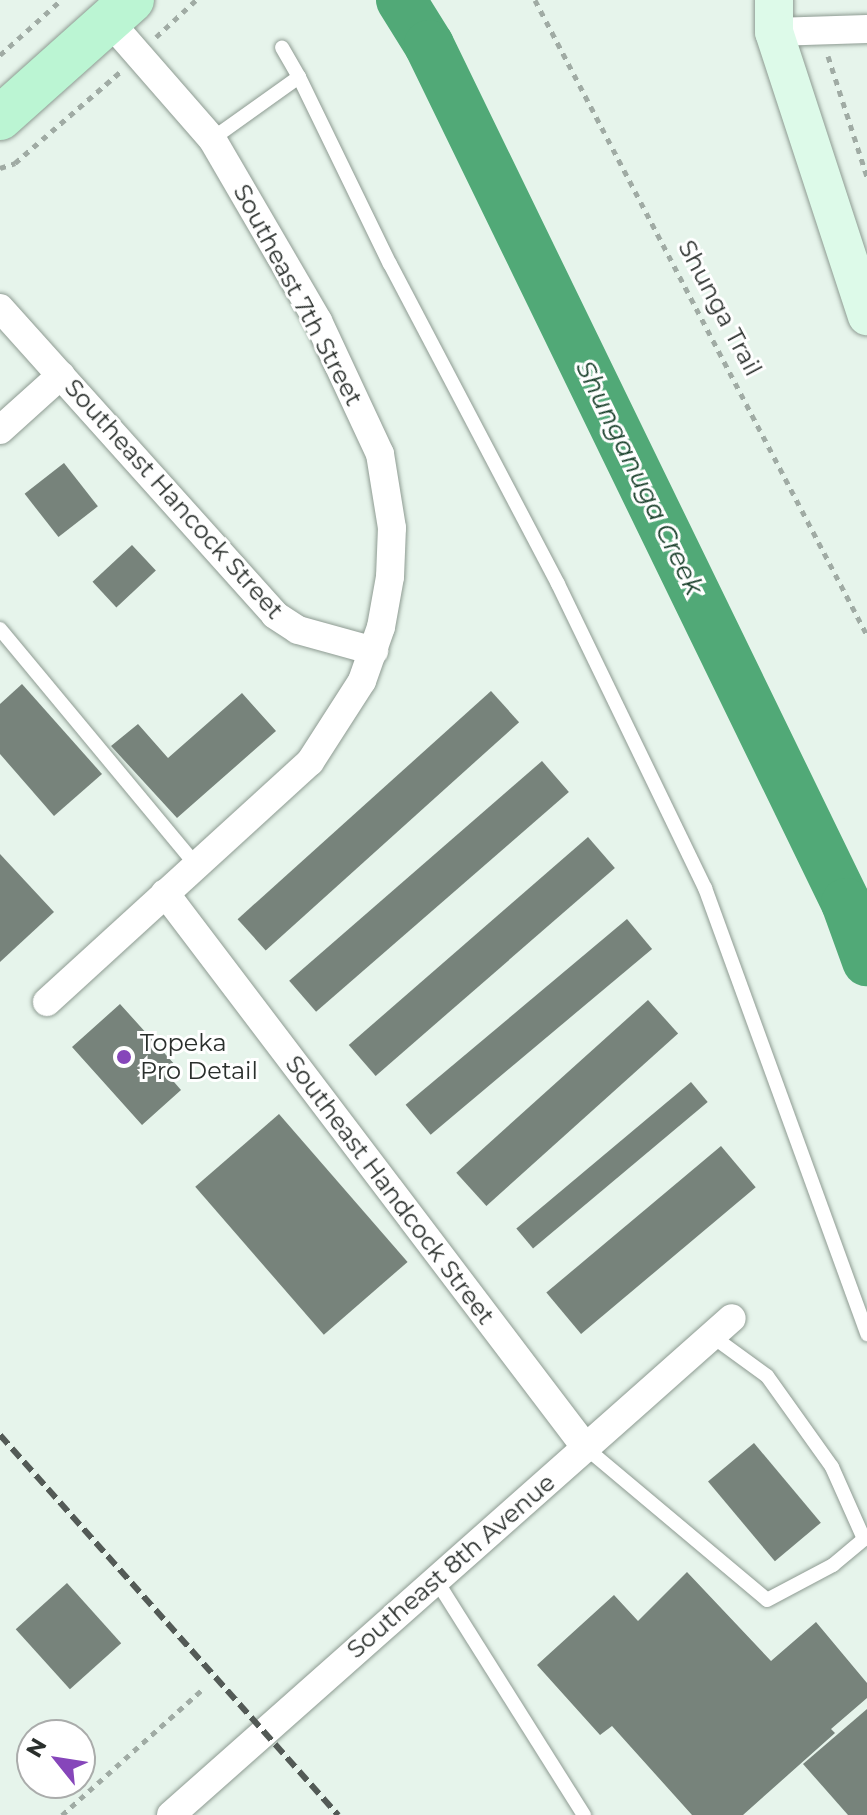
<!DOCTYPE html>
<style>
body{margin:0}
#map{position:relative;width:867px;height:1815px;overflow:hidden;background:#e6f4eb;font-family:Montserrat,sans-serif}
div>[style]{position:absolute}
.river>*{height:50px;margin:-25px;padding:0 25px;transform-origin:25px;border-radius:25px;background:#51a977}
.building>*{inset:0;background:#77837b;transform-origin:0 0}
.path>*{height:5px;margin-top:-2.5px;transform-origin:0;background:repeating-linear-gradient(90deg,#a0aba4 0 6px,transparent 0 12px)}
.roads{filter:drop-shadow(0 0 2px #8e9b92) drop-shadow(0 0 2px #8e9b92)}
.lane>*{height:14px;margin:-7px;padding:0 7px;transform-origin:7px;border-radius:7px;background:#fff}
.street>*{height:28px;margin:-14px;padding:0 14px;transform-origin:14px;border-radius:14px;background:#fff}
.secondary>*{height:38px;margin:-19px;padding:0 19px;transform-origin:19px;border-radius:19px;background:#ddfae9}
.primary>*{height:44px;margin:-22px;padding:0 22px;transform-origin:22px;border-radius:22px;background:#bbf5d3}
.rail>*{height:6px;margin-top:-3px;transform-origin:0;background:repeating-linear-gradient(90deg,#535a56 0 12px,transparent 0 18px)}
.dots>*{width:22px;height:22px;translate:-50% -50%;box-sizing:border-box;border:4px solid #fff;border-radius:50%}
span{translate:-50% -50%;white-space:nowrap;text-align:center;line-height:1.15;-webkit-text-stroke:6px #fff;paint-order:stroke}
.street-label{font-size:24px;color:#2a2f2c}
.poi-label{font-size:24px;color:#2a2f2c}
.left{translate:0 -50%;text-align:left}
.water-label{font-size:26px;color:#1c422d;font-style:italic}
.north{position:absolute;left:16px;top:1719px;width:80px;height:80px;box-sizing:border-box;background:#fff;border:2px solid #aaacab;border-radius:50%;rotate:300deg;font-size:22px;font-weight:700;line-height:32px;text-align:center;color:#2a2f2c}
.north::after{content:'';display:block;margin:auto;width:28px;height:36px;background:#8646ba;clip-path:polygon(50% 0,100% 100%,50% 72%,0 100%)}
</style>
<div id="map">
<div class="river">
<div style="left:401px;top:0;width:53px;rotate:58.1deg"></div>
<div style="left:429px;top:45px;width:954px;rotate:64.08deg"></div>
<div style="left:846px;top:903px;width:62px;rotate:70.1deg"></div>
</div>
<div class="building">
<div style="left:64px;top:463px;width:55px;height:50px;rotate:52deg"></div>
<div style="left:132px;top:545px;width:35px;height:54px;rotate:47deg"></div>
<div style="clip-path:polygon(22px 684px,102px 774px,54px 816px,0 754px,0 704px)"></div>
<div style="left:491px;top:691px;width:42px;height:341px;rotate:48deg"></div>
<div style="clip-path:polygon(242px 693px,276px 731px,177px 818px,111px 746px,138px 724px,168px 758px)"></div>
<div style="left:542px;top:761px;width:41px;height:335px;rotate:49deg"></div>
<div style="left:588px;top:837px;width:41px;height:317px;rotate:49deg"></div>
<div style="clip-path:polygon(0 854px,54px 912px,0 962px)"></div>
<div style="left:627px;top:919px;width:39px;height:289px;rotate:50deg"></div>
<div style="left:648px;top:1000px;width:45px;height:258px;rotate:48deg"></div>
<div style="clip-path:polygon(120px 1004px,176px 1066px,167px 1074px,181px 1090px,142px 1125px,72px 1047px)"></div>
<div style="left:691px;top:1082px;width:26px;height:228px;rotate:50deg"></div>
<div style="left:279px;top:1114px;width:196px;height:111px;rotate:49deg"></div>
<div style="left:721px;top:1146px;width:54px;height:228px;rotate:50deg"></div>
<div style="left:754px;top:1443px;width:104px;height:60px;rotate:50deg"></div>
<div style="clip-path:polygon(687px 1572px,771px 1661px,816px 1622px,867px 1683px,867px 1698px,831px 1729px,835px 1733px,743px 1815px,692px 1815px,612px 1726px,600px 1735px,537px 1665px,614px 1595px,638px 1621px)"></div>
<div style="left:67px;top:1583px;width:81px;height:69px;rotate:48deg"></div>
<div style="clip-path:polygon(867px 1709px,867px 1815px,848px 1815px,803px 1764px)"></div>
</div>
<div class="path">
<div style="left:535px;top:0;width:717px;rotate:62.4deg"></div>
<div style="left:156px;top:37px;width:54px;rotate:-42.8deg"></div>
<div style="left:0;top:55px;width:82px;rotate:-42deg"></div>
<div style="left:828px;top:56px;width:127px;rotate:72.1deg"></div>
<div style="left:0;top:168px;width:16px;rotate:-18deg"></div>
<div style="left:15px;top:163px;width:139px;rotate:-40.9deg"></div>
<div style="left:62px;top:1815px;width:188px;rotate:-41.8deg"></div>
</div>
<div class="roads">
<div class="lane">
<div style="left:299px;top:77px;width:208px;rotate:64.1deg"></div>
<div style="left:390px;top:264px;width:361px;rotate:62.3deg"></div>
<div style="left:558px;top:584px;width:338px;rotate:64.2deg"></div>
<div style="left:705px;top:888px;width:475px;rotate:70deg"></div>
<div style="left:212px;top:139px;width:107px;rotate:-35.5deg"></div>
<div style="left:299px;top:77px;width:34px;rotate:-120deg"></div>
<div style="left:0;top:629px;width:307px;rotate:50.3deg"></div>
<div style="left:586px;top:1448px;width:236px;rotate:40deg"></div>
<div style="left:767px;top:1600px;width:75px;rotate:-27.9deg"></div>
<div style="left:833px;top:1565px;width:40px;rotate:-40deg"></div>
<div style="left:864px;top:1539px;width:79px;rotate:-114deg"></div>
<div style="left:832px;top:1467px;width:112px;rotate:-125.5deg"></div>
<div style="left:767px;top:1376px;width:68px;rotate:-144deg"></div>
<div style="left:436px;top:1580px;width:278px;rotate:57.8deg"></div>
</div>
<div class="street">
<div style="left:774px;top:32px;width:93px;rotate:-1.8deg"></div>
<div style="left:0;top:308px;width:412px;rotate:48.1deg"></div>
<div style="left:275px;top:615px;width:27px;rotate:33deg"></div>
<div style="left:298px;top:630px;width:79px;rotate:15.4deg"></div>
<div style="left:0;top:430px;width:82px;rotate:-42deg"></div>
<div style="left:165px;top:893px;width:697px;rotate:52.82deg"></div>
<div style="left:47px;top:1002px;width:356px;rotate:-42.4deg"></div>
<div style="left:310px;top:762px;width:96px;rotate:-57.3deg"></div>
<div style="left:362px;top:681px;width:57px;rotate:-70.6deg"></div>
<div style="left:381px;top:627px;width:51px;rotate:-79.8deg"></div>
<div style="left:390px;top:577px;width:49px;rotate:-87.7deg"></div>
<div style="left:392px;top:528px;width:75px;rotate:-99.2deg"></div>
<div style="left:380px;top:454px;width:147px;rotate:-115deg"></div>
<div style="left:318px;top:321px;width:211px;rotate:-120.2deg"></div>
<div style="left:212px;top:139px;width:157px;rotate:-131.1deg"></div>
<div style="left:171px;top:1815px;width:749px;rotate:-41.54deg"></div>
</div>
<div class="secondary">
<div style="left:774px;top:0;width:32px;rotate:90deg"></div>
<div style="left:774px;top:32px;width:299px;rotate:71.9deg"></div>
</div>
<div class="primary">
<div style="left:0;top:118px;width:177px;rotate:-41.8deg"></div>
</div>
</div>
<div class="rail">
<div style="left:0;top:1435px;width:509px;rotate:48.35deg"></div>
</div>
<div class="dots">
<div style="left:124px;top:1057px;background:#8646ba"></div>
</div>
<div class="street-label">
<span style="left:298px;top:295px;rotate:62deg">Southeast 7th Street</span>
<span style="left:720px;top:308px;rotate:62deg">Shunga Trail</span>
<span style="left:174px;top:499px;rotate:48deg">Southeast Hancock Street</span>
<span style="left:390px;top:1190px;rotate:53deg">Southeast Handcock Street</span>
<span style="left:451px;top:1566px;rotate:-41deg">Southeast 8th Avenue</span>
</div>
<div class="poi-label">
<span class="left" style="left:140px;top:1057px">Topeka<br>Pro Detail</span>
</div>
<div class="water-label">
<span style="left:639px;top:478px;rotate:64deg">Shunganuga Creek</span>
</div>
<div class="north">N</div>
</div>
